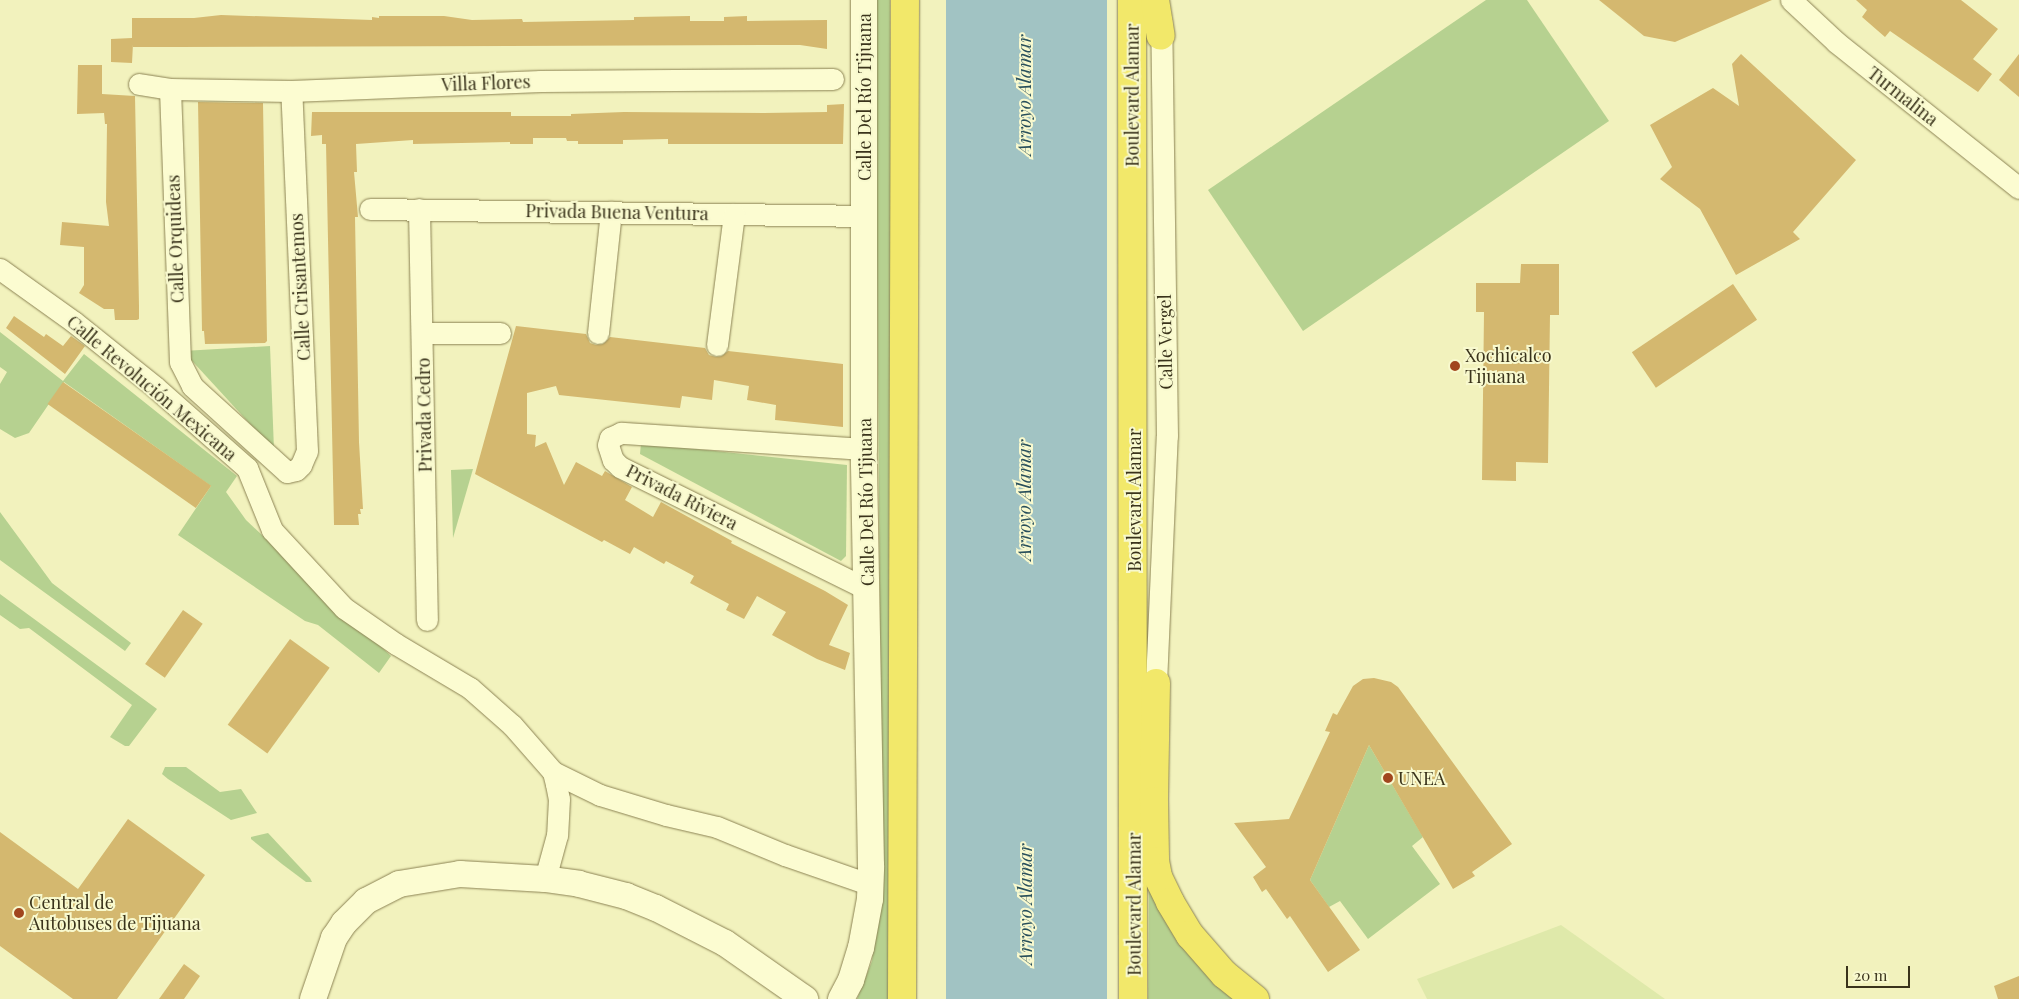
<!DOCTYPE html>
<meta charset="utf-8">
<style>
body{margin:0}
#map{position:relative;width:2019px;height:999px;overflow:hidden;background:#f2f2bd;font-family:"Playfair Display",serif}
div>[style]{position:absolute}
.farmland>*{inset:0;background:#dfe9aa}
.green>*{inset:0;background:#b6d190}
.water>*{inset:0;background:#a1c3c3;transform-origin:0 0}
.building>*{inset:0;background:#d4b86f;transform-origin:0 0}
.roads{filter:drop-shadow(0 0 1px #8c8354) drop-shadow(0 0 1px #8c8354)}
.minor>*{height:21px;margin:-10.5px;padding:0 10.5px;transform-origin:10.5px;border-radius:10.5px;background:#fcfcd1}
.tertiary>*{height:26px;margin:-13px;padding:0 13px;transform-origin:13px;border-radius:13px;background:#fcfcd1}
.trunk>*{height:28px;margin:-14px;padding:0 14px;transform-origin:14px;border-radius:14px;background:#f2e86a}
.dots>*{width:14px;height:14px;translate:-50% -50%;box-sizing:border-box;border:2px solid #f8f9ce;border-radius:50%}
span{translate:-50% -50%;white-space:nowrap;text-align:center;line-height:1.15;-webkit-text-stroke:4px #f8f9ce;paint-order:stroke}
.street-label{font-size:18px;color:#3a331b}
.poi-label{font-size:18px;color:#3a331b}
.left{translate:0 -50%;text-align:left}
.water-label{font-size:19px;color:#284f5b;font-style:italic}
.scale{position:absolute;left:1846px;top:966px;width:64px;height:22px;box-sizing:border-box;border:2px solid #3a331b;border-top:0;padding-left:6px;font-size:15px;line-height:18px;white-space:nowrap;color:#3a331b;-webkit-text-stroke:4px #f8f9ce;paint-order:stroke}
</style>
<div id="map">
<div class="farmland">
<div style="clip-path:polygon(1561px 925px,1665px 999px,1427px 999px,1417px 979px)"></div>
</div>
<div class="green">
<div style="clip-path:polygon(875px 0,890px 0,894px 999px,857px 999px,872px 961px,882px 865px)"></div>
<div style="clip-path:polygon(1486px 0,1527px 0,1609px 121px,1303px 331px,1208px 190px)"></div>
<div style="clip-path:polygon(0 332px,63px 381px,84px 354px,237px 476px,226px 492px,246px 520px,391px 656px,379px 673px,318px 625px,305px 621px,178px 535px,211px 486px,64px 382px,29px 433px,15px 438px,0 429px,0 384px,7px 372px,0 367px)"></div>
<div style="clip-path:polygon(270px 346px,274px 450px,183px 351px)"></div>
<div style="clip-path:polygon(641px 443px,847px 465px,846px 556px,841px 561px,640px 454px)"></div>
<div style="clip-path:polygon(473px 469px,453px 538px,451px 470px)"></div>
<div style="clip-path:polygon(0 512px,52px 583px,131px 643px,125px 651px,0 560px)"></div>
<div style="clip-path:polygon(0 594px,157px 709px,129px 746px,125px 746px,110px 737px,132px 705px,29px 628px,20px 629px,0 615px)"></div>
<div style="clip-path:polygon(1369px 745px,1423px 837px,1412px 846px,1440px 884px,1368px 939px,1340px 901px,1329px 907px,1310px 880px)"></div>
<div style="clip-path:polygon(165px 767px,186px 767px,220px 792px,241px 789px,257px 813px,231px 820px,168px 779px,162px 774px)"></div>
<div style="clip-path:polygon(268px 833px,310px 878px,312px 882px,306px 882px,282px 864px,251px 839px,251px 837px)"></div>
<div style="clip-path:polygon(1149px 873px,1240px 999px,1148px 999px)"></div>
</div>
<div class="water">
<div style="left:946px;top:0;width:161px;height:999px"></div>
</div>
<div class="building">
<div style="clip-path:polygon(1599px 0,1772px 0,1675px 42px,1644px 36px)"></div>
<div style="clip-path:polygon(1856px 0,1961px 0,1998px 29px,1973px 59px,1992px 74px,1978px 92px,1890px 31px,1885px 37px,1862px 17px,1867px 10px)"></div>
<div style="clip-path:polygon(221px 15px,372px 20px,372px 17px,379px 18px,379px 16px,444px 16px,472px 20px,522px 19px,523px 22px,634px 20px,634px 17px,690px 16px,690px 21px,724px 21px,724px 17px,747px 16px,747px 21px,827px 20px,827px 49px,800px 45px,177px 47px,133px 47px,133px 44px,132px 63px,111px 62px,111px 39px,132px 38px,132px 18px,194px 18px)"></div>
<div style="clip-path:polygon(1741px 54px,1856px 160px,1793px 232px,1800px 239px,1736px 275px,1700px 209px,1660px 179px,1672px 167px,1650px 125px,1713px 88px,1739px 106px,1732px 64px)"></div>
<div style="clip-path:polygon(2019px 54px,2019px 97px,1999px 80px)"></div>
<div style="clip-path:polygon(78px 65px,102px 65px,102px 94px,135px 96px,139px 306px,139px 319px,137px 320px,115px 320px,114px 309px,104px 309px,79px 293px,84px 285px,84px 247px,60px 245px,62px 222px,109px 226px,106px 202px,107px 124px,105px 124px,104px 113px,77px 114px)"></div>
<div style="clip-path:polygon(198px 102px,263px 103px,267px 341px,265px 343px,205px 344px,204px 331px,202px 331px)"></div>
<div style="clip-path:polygon(844px 104px,843px 144px,668px 144px,668px 139px,623px 140px,623px 144px,578px 144px,578px 141px,567px 141px,566px 138px,533px 138px,533px 144px,510px 144px,510px 142px,413px 144px,413px 140px,356px 144px,357px 172px,354px 172px,358px 217px,355px 217px,359px 442px,363px 509px,360px 509px,361px 514px,358px 514px,359px 525px,334px 525px,326px 144px,322px 144px,322px 135px,311px 136px,312px 112px,511px 112px,511px 116px,571px 116px,571px 114px,624px 112px,764px 113px,827px 112px,827px 105px)"></div>
<div style="clip-path:polygon(1521px 264px,1559px 264px,1559px 315px,1550px 315px,1548px 463px,1516px 462px,1516px 481px,1482px 480px,1484px 312px,1476px 312px,1476px 283px,1520px 283px)"></div>
<div style="left:1733px;top:284px;width:43px;height:122px;rotate:56deg"></div>
<div style="clip-path:polygon(14px 316px,44px 337px,46px 334px,63px 346px,71px 336px,85px 346px,65px 374px,6px 328px)"></div>
<div style="clip-path:polygon(516px 326px,586px 334px,590px 343px,596px 345px,603px 344px,610px 337px,705px 348px,709px 355px,716px 357px,722px 356px,728px 351px,843px 364px,843px 427px,775px 420px,776px 405px,747px 400px,749px 386px,714px 380px,712px 400px,682px 396px,680px 408px,559px 395px,556px 386px,527px 393px,527px 434px,536px 435px,535px 447px,546px 442px,564px 485px,576px 462px,602px 476px,605px 471px,632px 487px,625px 500px,653px 517px,661px 502px,732px 541px,731px 543px,825px 591px,848px 605px,829px 645px,850px 653px,845px 670px,817px 659px,772px 635px,786px 612px,757px 596px,744px 619px,726px 610px,729px 604px,690px 583px,694px 576px,666px 561px,664px 564px,634px 547px,630px 554px,604px 540px,602px 542px,475px 474px)"></div>
<div style="left:63px;top:382px;width:181px;height:27px;rotate:35deg"></div>
<div style="left:183px;top:610px;width:24px;height:66px;rotate:35deg"></div>
<div style="left:290px;top:639px;width:49px;height:106px;rotate:36deg"></div>
<div style="clip-path:polygon(1374px 678px,1391px 682px,1398px 687px,1512px 844px,1472px 872px,1475px 876px,1453px 889px,1369px 745px,1310px 880px,1360px 950px,1328px 972px,1290px 916px,1287px 919px,1266px 889px,1262px 892px,1253px 877px,1266px 867px,1234px 823px,1289px 819px,1330px 732px,1325px 731px,1333px 713px,1337px 715px,1353px 686px,1363px 679px)"></div>
<div style="clip-path:polygon(128px 819px,205px 875px,117px 999px,73px 999px,0 946px,0 832px,78px 889px)"></div>
<div style="clip-path:polygon(184px 964px,200px 976px,184px 999px,159px 999px)"></div>
<div style="clip-path:polygon(2019px 976px,2019px 999px,1998px 999px,1994px 986px)"></div>
</div>
<div class="roads">
<div class="minor">
<div style="left:1791px;top:0;width:62px;rotate:43deg"></div>
<div style="left:1836px;top:42px;width:234px;rotate:38.6deg"></div>
<div style="left:139px;top:84px;width:31px;rotate:9deg"></div>
<div style="left:170px;top:89px;width:121px;rotate:0.9deg"></div>
<div style="left:291px;top:91px;width:250px;rotate:-2.3deg"></div>
<div style="left:541px;top:81px;width:292px;rotate:-0.4deg"></div>
<div style="left:170px;top:89px;width:273px;rotate:87.9deg"></div>
<div style="left:180px;top:362px;width:27px;rotate:63deg"></div>
<div style="left:192px;top:386px;width:128px;rotate:42.2deg"></div>
<div style="left:287px;top:472px;width:9px;rotate:-13deg"></div>
<div style="left:296px;top:470px;width:7px;rotate:-45deg"></div>
<div style="left:301px;top:465px;width:15px;rotate:-67deg"></div>
<div style="left:307px;top:451px;width:360px;rotate:-92.5deg"></div>
<div style="left:370px;top:209px;width:494px;rotate:0.8deg"></div>
<div style="left:419px;top:209px;width:411px;rotate:88.9deg"></div>
<div style="left:0;top:269px;width:91px;rotate:35.6deg"></div>
<div style="left:74px;top:322px;width:104px;rotate:38.7deg"></div>
<div style="left:155px;top:387px;width:123px;rotate:41.4deg"></div>
<div style="left:247px;top:468px;width:67px;rotate:68deg"></div>
<div style="left:272px;top:530px;width:106px;rotate:47.3deg"></div>
<div style="left:344px;top:608px;width:63px;rotate:34.7deg"></div>
<div style="left:396px;top:644px;width:86px;rotate:30.7deg"></div>
<div style="left:470px;top:688px;width:56px;rotate:41.4deg"></div>
<div style="left:512px;top:725px;width:62px;rotate:48.9deg"></div>
<div style="left:553px;top:772px;width:12px;rotate:76deg"></div>
<div style="left:556px;top:784px;width:15px;rotate:79deg"></div>
<div style="left:559px;top:799px;width:36px;rotate:93deg"></div>
<div style="left:557px;top:835px;width:46px;rotate:105.3deg"></div>
<div style="left:423px;top:333px;width:77px"></div>
<div style="left:598px;top:333px;width:122px;rotate:-83.9deg"></div>
<div style="left:717px;top:345px;width:132px;rotate:-82.6deg"></div>
<div style="left:864px;top:449px;width:244px;rotate:-176.2deg"></div>
<div style="left:621px;top:433px;width:12px;rotate:156deg"></div>
<div style="left:610px;top:438px;width:7px;rotate:106deg"></div>
<div style="left:608px;top:445px;width:16px;rotate:72deg"></div>
<div style="left:613px;top:460px;width:10px;rotate:45deg"></div>
<div style="left:620px;top:467px;width:275px;rotate:26.3deg"></div>
<div style="left:1156px;top:683px;width:247px;rotate:-87.5deg"></div>
<div style="left:1167px;top:436px;width:416px;rotate:-90.8deg"></div>
<div style="left:553px;top:772px;width:52px;rotate:26.1deg"></div>
<div style="left:600px;top:795px;width:69px;rotate:16.9deg"></div>
<div style="left:666px;top:815px;width:52px;rotate:13.2deg"></div>
<div style="left:717px;top:827px;width:74px;rotate:22.4deg"></div>
<div style="left:785px;top:855px;width:91px;rotate:19.2deg"></div>
</div>
<div class="tertiary">
<div style="left:313px;top:999px;width:65px;rotate:-71deg"></div>
<div style="left:334px;top:938px;width:18px;rotate:-56deg"></div>
<div style="left:344px;top:923px;width:31px;rotate:-45deg"></div>
<div style="left:366px;top:901px;width:37px;rotate:-27deg"></div>
<div style="left:399px;top:884px;width:62px;rotate:-9.3deg"></div>
<div style="left:460px;top:874px;width:85px;rotate:3.4deg"></div>
<div style="left:545px;top:879px;width:34px;rotate:8deg"></div>
<div style="left:579px;top:884px;width:49px;rotate:14.3deg"></div>
<div style="left:626px;top:896px;width:32px;rotate:22deg"></div>
<div style="left:656px;top:908px;width:77px;rotate:26.9deg"></div>
<div style="left:725px;top:943px;width:98px;rotate:35deg"></div>
<div style="left:841px;top:999px;width:21px;rotate:-62deg"></div>
<div style="left:851px;top:980px;width:34px;rotate:-73deg"></div>
<div style="left:861px;top:948px;width:50px;rotate:-79.6deg"></div>
<div style="left:870px;top:899px;width:33px;rotate:-88deg"></div>
<div style="left:871px;top:866px;width:417px;rotate:-91deg"></div>
<div style="left:864px;top:449px;width:449px;rotate:-90deg"></div>
</div>
<div class="trunk">
<div style="left:1132px;top:0;width:999px;rotate:89.94deg"></div>
<div style="left:1155px;top:0;width:36px;rotate:81deg"></div>
<div style="left:1156px;top:683px;width:118px;rotate:91deg"></div>
<div style="left:1154px;top:801px;width:60px;rotate:89deg"></div>
<div style="left:1155px;top:861px;width:16px;rotate:79deg"></div>
<div style="left:1158px;top:877px;width:28px;rotate:64deg"></div>
<div style="left:1170px;top:902px;width:39px;rotate:59deg"></div>
<div style="left:1190px;top:935px;width:52px;rotate:48.9deg"></div>
<div style="left:1224px;top:974px;width:40px;rotate:39deg"></div>
<div style="left:902px;top:999px;width:999px;rotate:-89.83deg"></div>
</div>
</div>
<div class="dots">
<div style="left:1455px;top:366px;background:#a1461e"></div>
<div style="left:1388px;top:778px;background:#a1461e"></div>
<div style="left:19px;top:913px;background:#a1461e"></div>
</div>
<div class="street-label">
<span style="left:486px;top:83px;rotate:-2deg">Villa Flores</span>
<span style="left:1132px;top:95px;rotate:-90deg">Boulevard Alamar</span>
<span style="left:1903px;top:96px;rotate:38deg">Turmalina</span>
<span style="left:864px;top:97px;rotate:-90deg">Calle Del Río Tijuana</span>
<span style="left:617px;top:212px;rotate:1deg">Privada Buena Ventura</span>
<span style="left:175px;top:239px;rotate:-92deg">Calle Orquideas</span>
<span style="left:300px;top:287px;rotate:-93deg">Calle Crisantemos</span>
<span style="left:1165px;top:342px;rotate:-91deg">Calle Vergel</span>
<span style="left:152px;top:388px;rotate:40deg">Calle Revolución Mexicana</span>
<span style="left:424px;top:415px;rotate:-91deg">Privada Cedro</span>
<span style="left:682px;top:497px;rotate:27deg">Privada Riviera</span>
<span style="left:1134px;top:500px;rotate:-90deg">Boulevard Alamar</span>
<span style="left:866px;top:502px;rotate:-91deg">Calle Del Río Tijuana</span>
<span style="left:1134px;top:904px;rotate:-90deg">Boulevard Alamar</span>
</div>
<div class="poi-label">
<span class="left" style="left:1465px;top:366px">Xochicalco<br>Tijuana</span>
<span class="left" style="left:1398px;top:778px">UNEA</span>
<span class="left" style="left:29px;top:913px">Central de<br>Autobuses de Tijuana</span>
</div>
<div class="water-label">
<span style="left:1024px;top:95px;rotate:-90deg">Arroyo Alamar</span>
<span style="left:1024px;top:500px;rotate:-90deg">Arroyo Alamar</span>
<span style="left:1025px;top:904px;rotate:-90deg">Arroyo Alamar</span>
</div>
<div class="scale">20 m</div>
</div>
